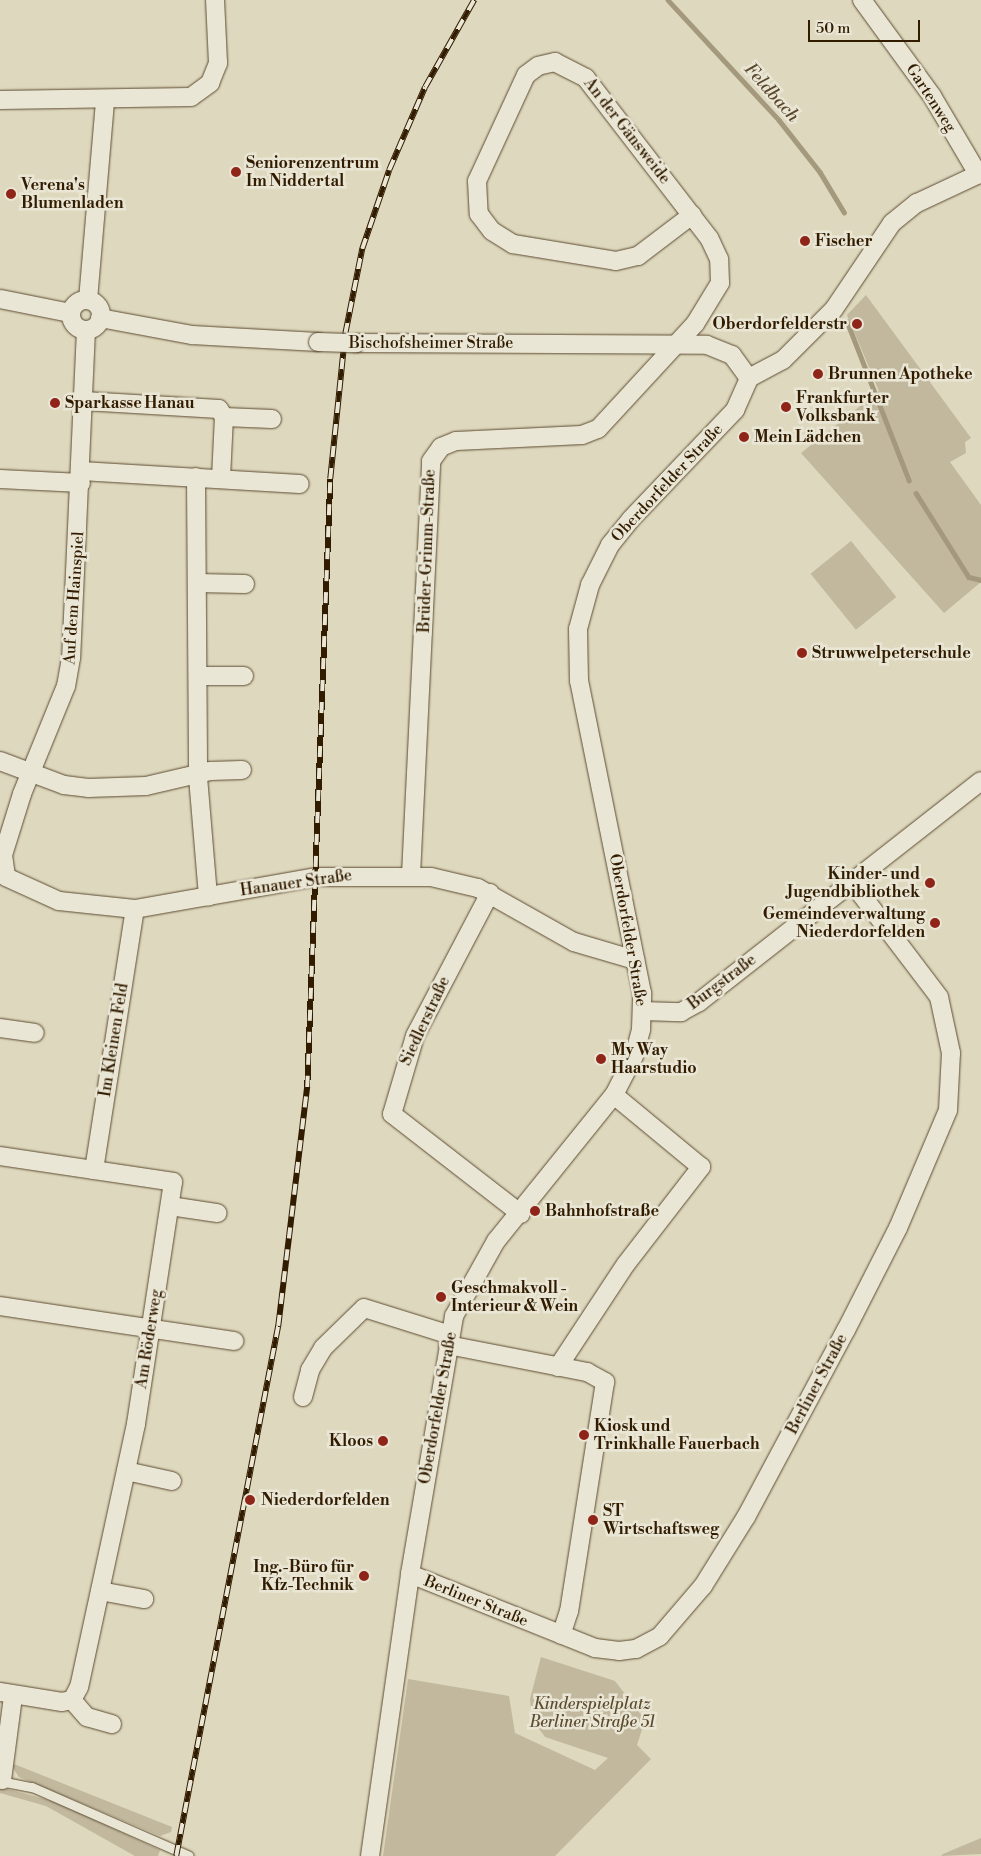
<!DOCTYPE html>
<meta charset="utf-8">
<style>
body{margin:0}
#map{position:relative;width:981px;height:1856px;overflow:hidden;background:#ded8be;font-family:"Libre Bodoni",serif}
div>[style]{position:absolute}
.green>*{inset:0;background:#c1b89e;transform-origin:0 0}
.stream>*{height:4.5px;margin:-2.25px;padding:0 2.25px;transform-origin:2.25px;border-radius:2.25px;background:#a4987d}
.roads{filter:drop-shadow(0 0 1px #5d4b30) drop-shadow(0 0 1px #5d4b30)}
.lane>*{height:9px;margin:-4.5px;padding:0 4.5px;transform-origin:4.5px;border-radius:4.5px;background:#eae6d5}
.street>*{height:18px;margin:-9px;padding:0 9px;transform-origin:9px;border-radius:9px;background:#eae6d5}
.street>.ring{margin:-9px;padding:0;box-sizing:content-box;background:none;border:18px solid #eae6d5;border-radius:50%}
.rail>*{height:5.5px;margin-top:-2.75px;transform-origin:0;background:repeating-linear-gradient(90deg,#eae6d5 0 11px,#321c00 0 22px);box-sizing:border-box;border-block:1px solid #321c00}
.bridges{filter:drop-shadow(0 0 1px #5d4b30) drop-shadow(0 0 1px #5d4b30)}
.street-bridge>*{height:18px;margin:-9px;padding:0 9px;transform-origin:9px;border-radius:9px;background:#eae6d5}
.dots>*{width:14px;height:14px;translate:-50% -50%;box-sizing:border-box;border:2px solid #eae6d5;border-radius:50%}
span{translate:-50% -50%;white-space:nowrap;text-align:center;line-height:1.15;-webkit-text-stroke:5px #eae6d5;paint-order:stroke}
.street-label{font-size:16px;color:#321c00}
.poi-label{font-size:16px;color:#321c00;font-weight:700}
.left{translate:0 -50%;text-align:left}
.right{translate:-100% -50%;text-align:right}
.park-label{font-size:16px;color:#5d4b2f;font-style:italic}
.water-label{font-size:18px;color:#5a472c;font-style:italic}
.scale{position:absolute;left:808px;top:20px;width:112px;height:22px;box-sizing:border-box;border:2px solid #321c00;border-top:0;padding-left:6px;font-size:15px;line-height:18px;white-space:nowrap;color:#321c00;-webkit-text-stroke:4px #eae6d5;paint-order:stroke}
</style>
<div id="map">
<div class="green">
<div style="clip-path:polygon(866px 295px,971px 438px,965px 442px,966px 453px,950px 462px,981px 505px,981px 582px,944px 613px,801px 453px,879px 391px,847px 315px)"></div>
<div style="left:851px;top:541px;width:72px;height:52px;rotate:51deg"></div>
<div style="clip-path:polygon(541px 1657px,615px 1681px,645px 1720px,637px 1745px,651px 1759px,555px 1856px,383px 1856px,408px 1679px,509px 1696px,515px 1733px,595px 1770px,608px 1758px,545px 1737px,532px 1719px,530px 1699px)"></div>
<div style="clip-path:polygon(9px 1762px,172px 1827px,171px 1832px,160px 1836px,19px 1777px)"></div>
<div style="clip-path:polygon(0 1787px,56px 1802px,160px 1850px,158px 1856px,135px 1856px,46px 1806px,0 1793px)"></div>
<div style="clip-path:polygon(981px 1838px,981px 1854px,941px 1856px,943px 1854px)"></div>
</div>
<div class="stream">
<div style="left:668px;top:0;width:163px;rotate:47.2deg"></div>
<div style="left:779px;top:120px;width:66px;rotate:51.7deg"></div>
<div style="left:820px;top:172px;width:47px;rotate:59deg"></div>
<div style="left:847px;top:321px;width:171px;rotate:68.7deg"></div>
<div style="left:916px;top:493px;width:99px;rotate:57.8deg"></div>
<div style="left:969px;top:577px;width:12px;rotate:14deg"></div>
</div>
<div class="roads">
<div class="lane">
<div style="left:0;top:1781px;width:33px;rotate:11deg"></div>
<div style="left:32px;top:1787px;width:171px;rotate:23.7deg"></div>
</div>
<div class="street">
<div style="left:862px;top:0;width:119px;rotate:53.9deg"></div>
<div style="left:932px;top:96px;width:91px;rotate:59.5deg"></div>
<div style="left:0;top:100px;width:191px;rotate:-0.9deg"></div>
<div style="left:191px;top:97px;width:24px;rotate:-36deg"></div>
<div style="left:210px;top:83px;width:22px;rotate:-68deg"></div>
<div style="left:218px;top:63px;width:63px;rotate:-92.7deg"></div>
<div style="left:0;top:299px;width:71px;rotate:11.3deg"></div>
<div style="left:88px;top:300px;width:201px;rotate:-85.1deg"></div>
<div class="ring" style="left:71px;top:300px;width:12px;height:12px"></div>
<div style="left:100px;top:318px;width:94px;rotate:10.5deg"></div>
<div style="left:192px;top:335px;width:126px;rotate:3.2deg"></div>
<div style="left:86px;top:330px;width:328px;rotate:92.6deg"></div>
<div style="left:71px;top:658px;width:28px;rotate:100deg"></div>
<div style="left:66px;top:686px;width:117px;rotate:112.2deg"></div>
<div style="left:22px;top:794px;width:64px;rotate:107.3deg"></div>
<div style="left:3px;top:855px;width:22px;rotate:82deg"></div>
<div style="left:6px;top:877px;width:58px;rotate:24.4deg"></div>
<div style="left:59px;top:901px;width:76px;rotate:6deg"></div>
<div style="left:135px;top:909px;width:185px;rotate:-10deg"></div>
<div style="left:317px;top:877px;width:114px"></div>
<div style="left:431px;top:877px;width:48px;rotate:13.2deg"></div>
<div style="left:478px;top:888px;width:110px;rotate:29.4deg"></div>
<div style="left:574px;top:942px;width:64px;rotate:16.4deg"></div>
<div style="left:356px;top:343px;width:351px;rotate:0.3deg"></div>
<div style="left:707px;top:345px;width:27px;rotate:22deg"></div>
<div style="left:732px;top:355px;width:29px;rotate:54deg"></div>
<div style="left:84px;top:401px;width:135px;rotate:3.4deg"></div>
<div style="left:219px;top:409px;width:9px;rotate:58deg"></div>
<div style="left:224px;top:417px;width:48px;rotate:2.4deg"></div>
<div style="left:81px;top:471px;width:219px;rotate:3.4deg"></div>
<div style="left:196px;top:477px;width:300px;rotate:89.6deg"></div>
<div style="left:198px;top:777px;width:120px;rotate:85.2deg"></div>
<div style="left:221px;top:478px;width:61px;rotate:-87.2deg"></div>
<div style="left:0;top:479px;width:81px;rotate:2.8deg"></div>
<div style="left:197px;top:583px;width:48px;rotate:1.2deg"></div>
<div style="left:198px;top:676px;width:46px"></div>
<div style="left:0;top:761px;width:68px;rotate:20.6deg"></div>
<div style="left:64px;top:785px;width:24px;rotate:7deg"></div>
<div style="left:88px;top:788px;width:58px;rotate:-2deg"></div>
<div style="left:146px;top:786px;width:66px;rotate:-13.2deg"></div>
<div style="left:210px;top:771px;width:32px;rotate:-2deg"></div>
<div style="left:411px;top:875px;width:414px;rotate:-87.2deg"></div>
<div style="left:431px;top:461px;width:17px;rotate:-54deg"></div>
<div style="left:441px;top:447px;width:16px;rotate:-22deg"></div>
<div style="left:456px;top:441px;width:126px;rotate:-2.7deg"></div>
<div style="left:582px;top:435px;width:17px;rotate:-21deg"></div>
<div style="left:598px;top:429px;width:143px;rotate:-47.3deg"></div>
<div style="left:695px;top:324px;width:48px;rotate:-58.6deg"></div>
<div style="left:720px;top:283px;width:24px;rotate:-92deg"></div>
<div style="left:719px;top:259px;width:23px;rotate:-115deg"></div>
<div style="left:709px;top:238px;width:202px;rotate:-127.6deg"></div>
<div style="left:586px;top:78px;width:35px;rotate:-153deg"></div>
<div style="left:555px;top:62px;width:17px;rotate:167deg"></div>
<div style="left:538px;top:66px;width:15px;rotate:143deg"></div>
<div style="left:526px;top:75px;width:117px;rotate:114.8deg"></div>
<div style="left:477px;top:181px;width:33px;rotate:87deg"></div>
<div style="left:479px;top:214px;width:21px;rotate:53deg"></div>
<div style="left:492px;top:231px;width:25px;rotate:32deg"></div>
<div style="left:513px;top:244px;width:104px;rotate:9.4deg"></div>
<div style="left:616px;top:261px;width:23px;rotate:-13deg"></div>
<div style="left:638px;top:256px;width:68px;rotate:-37.2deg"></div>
<div style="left:490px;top:893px;width:161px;rotate:117.7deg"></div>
<div style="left:415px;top:1036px;width:81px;rotate:106.4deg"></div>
<div style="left:392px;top:1114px;width:163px;rotate:37.8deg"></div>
<div style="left:643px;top:1011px;width:38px;rotate:2deg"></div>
<div style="left:681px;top:1012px;width:21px;rotate:-29deg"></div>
<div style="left:699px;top:1002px;width:358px;rotate:-38.1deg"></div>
<div style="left:0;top:1028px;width:35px;rotate:8deg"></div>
<div style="left:0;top:1156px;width:175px;rotate:8.5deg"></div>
<div style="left:173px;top:1182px;width:245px;rotate:98.7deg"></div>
<div style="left:136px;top:1424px;width:269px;rotate:102.2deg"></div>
<div style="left:79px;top:1687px;width:15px;rotate:118deg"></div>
<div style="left:72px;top:1700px;width:10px;rotate:169deg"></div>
<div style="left:62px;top:1702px;width:63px;rotate:-170.8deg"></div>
<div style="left:94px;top:1170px;width:264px;rotate:-81.1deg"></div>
<div style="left:170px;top:1206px;width:48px;rotate:8.5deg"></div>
<div style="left:0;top:1306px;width:237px;rotate:8.5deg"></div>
<div style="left:448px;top:1345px;width:142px;rotate:11deg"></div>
<div style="left:587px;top:1372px;width:21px;rotate:29deg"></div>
<div style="left:605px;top:1382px;width:232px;rotate:98.9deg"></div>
<div style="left:569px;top:1611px;width:25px;rotate:108deg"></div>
<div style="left:558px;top:1367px;width:123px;rotate:-56.6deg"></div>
<div style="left:626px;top:1264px;width:123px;rotate:-52.3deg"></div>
<div style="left:701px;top:1167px;width:113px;rotate:-140.4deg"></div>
<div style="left:303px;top:1397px;width:28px;rotate:-75deg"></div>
<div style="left:310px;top:1370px;width:26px;rotate:-59deg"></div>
<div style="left:323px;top:1348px;width:57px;rotate:-44.3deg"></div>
<div style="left:364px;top:1308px;width:90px;rotate:17.4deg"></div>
<div style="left:126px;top:1471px;width:47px;rotate:12.3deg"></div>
<div style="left:410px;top:1574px;width:199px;rotate:21.8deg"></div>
<div style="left:595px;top:1648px;width:24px;rotate:7deg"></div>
<div style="left:619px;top:1651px;width:17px;rotate:-7deg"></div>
<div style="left:636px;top:1649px;width:27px;rotate:-28deg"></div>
<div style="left:660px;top:1636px;width:66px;rotate:-49.3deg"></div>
<div style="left:703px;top:1586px;width:81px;rotate:-58.1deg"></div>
<div style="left:746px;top:1517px;width:212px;rotate:-61.9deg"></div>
<div style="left:846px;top:1330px;width:114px;rotate:-63deg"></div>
<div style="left:898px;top:1228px;width:128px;rotate:-67deg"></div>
<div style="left:948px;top:1110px;width:57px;rotate:-87deg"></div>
<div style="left:951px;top:1053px;width:57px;rotate:-102.1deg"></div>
<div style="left:939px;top:997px;width:146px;rotate:-127.2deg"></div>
<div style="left:100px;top:1591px;width:45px;rotate:10.3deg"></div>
<div style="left:72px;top:1700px;width:23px;rotate:49deg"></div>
<div style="left:87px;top:1717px;width:26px;rotate:16deg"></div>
<div style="left:2px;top:1780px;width:84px;rotate:-82.5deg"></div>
<div style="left:370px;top:1856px;width:285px;rotate:-81.9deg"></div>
<div style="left:410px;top:1574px;width:262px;rotate:-80.3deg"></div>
<div style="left:454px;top:1316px;width:86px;rotate:-60.8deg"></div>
<div style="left:496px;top:1241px;width:188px;rotate:-51.1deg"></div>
<div style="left:614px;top:1095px;width:44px;rotate:-62.9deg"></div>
<div style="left:634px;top:1056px;width:28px;rotate:-75deg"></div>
<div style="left:641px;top:1029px;width:36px;rotate:-88deg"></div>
<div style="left:642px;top:993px;width:318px;rotate:-101.4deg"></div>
<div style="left:579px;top:681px;width:52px;rotate:-91.1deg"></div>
<div style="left:578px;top:629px;width:46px;rotate:-74.7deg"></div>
<div style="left:590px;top:585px;width:45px;rotate:-63.4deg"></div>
<div style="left:610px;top:545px;width:33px;rotate:-51deg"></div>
<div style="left:631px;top:519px;width:151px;rotate:-46.3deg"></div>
<div style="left:735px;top:410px;width:35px;rotate:-66deg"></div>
<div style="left:749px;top:378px;width:38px;rotate:-28deg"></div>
<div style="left:783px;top:360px;width:72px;rotate:-45deg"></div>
<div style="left:834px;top:309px;width:104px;rotate:-56deg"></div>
<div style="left:892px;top:223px;width:32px;rotate:-39deg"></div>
<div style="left:917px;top:203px;width:71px;rotate:-25.1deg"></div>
</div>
</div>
<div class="rail">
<div style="left:176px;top:1856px;width:540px;rotate:-79.11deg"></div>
<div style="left:278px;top:1326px;width:241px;rotate:-83.1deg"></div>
<div style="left:307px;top:1087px;width:608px;rotate:-87.83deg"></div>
<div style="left:330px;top:479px;width:146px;rotate:-84.1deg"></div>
<div style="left:345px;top:334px;width:87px;rotate:-78.7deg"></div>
<div style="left:362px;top:249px;width:83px;rotate:-71.1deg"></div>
<div style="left:389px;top:170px;width:90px;rotate:-66.6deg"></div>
<div style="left:425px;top:87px;width:100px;rotate:-60.6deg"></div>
</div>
<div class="bridges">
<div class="street-bridge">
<div style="left:318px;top:342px;width:38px;rotate:2deg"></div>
</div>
</div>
<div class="dots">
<div style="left:236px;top:172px;background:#8f2418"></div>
<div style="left:11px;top:194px;background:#8f2418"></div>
<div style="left:805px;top:241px;background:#8f2418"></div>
<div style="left:857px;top:324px;background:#8f2418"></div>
<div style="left:818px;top:374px;background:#8f2418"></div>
<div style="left:55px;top:403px;background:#8f2418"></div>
<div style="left:786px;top:407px;background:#8f2418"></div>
<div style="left:744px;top:437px;background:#8f2418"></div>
<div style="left:802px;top:653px;background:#8f2418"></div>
<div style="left:930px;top:883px;background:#8f2418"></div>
<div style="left:935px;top:923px;background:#8f2418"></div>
<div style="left:601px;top:1059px;background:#8f2418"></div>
<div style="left:535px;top:1211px;background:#8f2418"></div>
<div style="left:441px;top:1297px;background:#8f2418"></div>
<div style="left:584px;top:1435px;background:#8f2418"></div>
<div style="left:383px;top:1441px;background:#8f2418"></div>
<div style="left:250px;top:1500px;background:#8f2418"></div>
<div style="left:593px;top:1520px;background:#8f2418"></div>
<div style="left:364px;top:1576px;background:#8f2418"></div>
</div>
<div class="street-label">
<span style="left:931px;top:98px;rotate:57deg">Gartenweg</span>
<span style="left:627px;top:131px;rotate:52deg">An der Gänsweide</span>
<span style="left:431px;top:343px">Bischofsheimer Straße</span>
<span style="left:667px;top:483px;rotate:-47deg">Oberdorfelder Straße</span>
<span style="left:427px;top:551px;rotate:-88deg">Brüder-Grimm-Straße</span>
<span style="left:74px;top:598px;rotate:-86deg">Auf dem Hainspiel</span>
<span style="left:296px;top:883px;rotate:-8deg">Hanauer Straße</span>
<span style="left:628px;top:930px;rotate:80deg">Oberdorfelder Straße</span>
<span style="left:722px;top:982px;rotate:-37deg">Burgstraße</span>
<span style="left:425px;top:1021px;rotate:-65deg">Siedlerstraße</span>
<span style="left:114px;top:1040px;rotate:-81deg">Im Kleinen Feld</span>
<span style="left:149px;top:1339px;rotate:-81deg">Am Röderweg</span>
<span style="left:817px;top:1384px;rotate:-62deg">Berliner Straße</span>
<span style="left:438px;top:1408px;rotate:-80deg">Oberdorfelder Straße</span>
<span style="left:476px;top:1601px;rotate:22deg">Berliner Straße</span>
</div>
<div class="poi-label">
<span class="left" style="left:246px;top:172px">Seniorenzentrum<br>Im Niddertal</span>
<span class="left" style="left:21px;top:194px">Verena's<br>Blumenladen</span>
<span class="left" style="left:815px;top:241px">Fischer</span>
<span class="right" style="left:847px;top:324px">Oberdorfelderstr</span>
<span class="left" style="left:828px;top:374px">Brunnen Apotheke</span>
<span class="left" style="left:796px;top:407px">Frankfurter<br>Volksbank</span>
<span class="left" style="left:65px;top:403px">Sparkasse Hanau</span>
<span class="left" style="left:754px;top:437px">Mein Lädchen</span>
<span class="left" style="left:812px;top:653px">Struwwelpeterschule</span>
<span class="right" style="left:920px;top:883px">Kinder- und<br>Jugendbibliothek</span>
<span class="right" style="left:925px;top:923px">Gemeindeverwaltung<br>Niederdorfelden</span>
<span class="left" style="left:611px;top:1059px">My Way<br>Haarstudio</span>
<span class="left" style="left:545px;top:1211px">Bahnhofstraße</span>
<span class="left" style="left:451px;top:1297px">Geschmakvoll -<br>Interieur &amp; Wein</span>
<span class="left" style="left:594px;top:1435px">Kiosk und<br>Trinkhalle Fauerbach</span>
<span class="right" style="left:373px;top:1441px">Kloos</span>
<span class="left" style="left:261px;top:1500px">Niederdorfelden</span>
<span class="left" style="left:603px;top:1520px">ST<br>Wirtschaftsweg</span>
<span class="right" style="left:354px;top:1576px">Ing.-Büro für<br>Kfz-Technik</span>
</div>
<div class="park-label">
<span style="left:592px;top:1713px">Kinderspielplatz<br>Berliner Straße 51</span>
</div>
<div class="water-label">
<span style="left:771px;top:93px;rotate:48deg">Feldbach</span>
</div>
<div class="scale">50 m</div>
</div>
